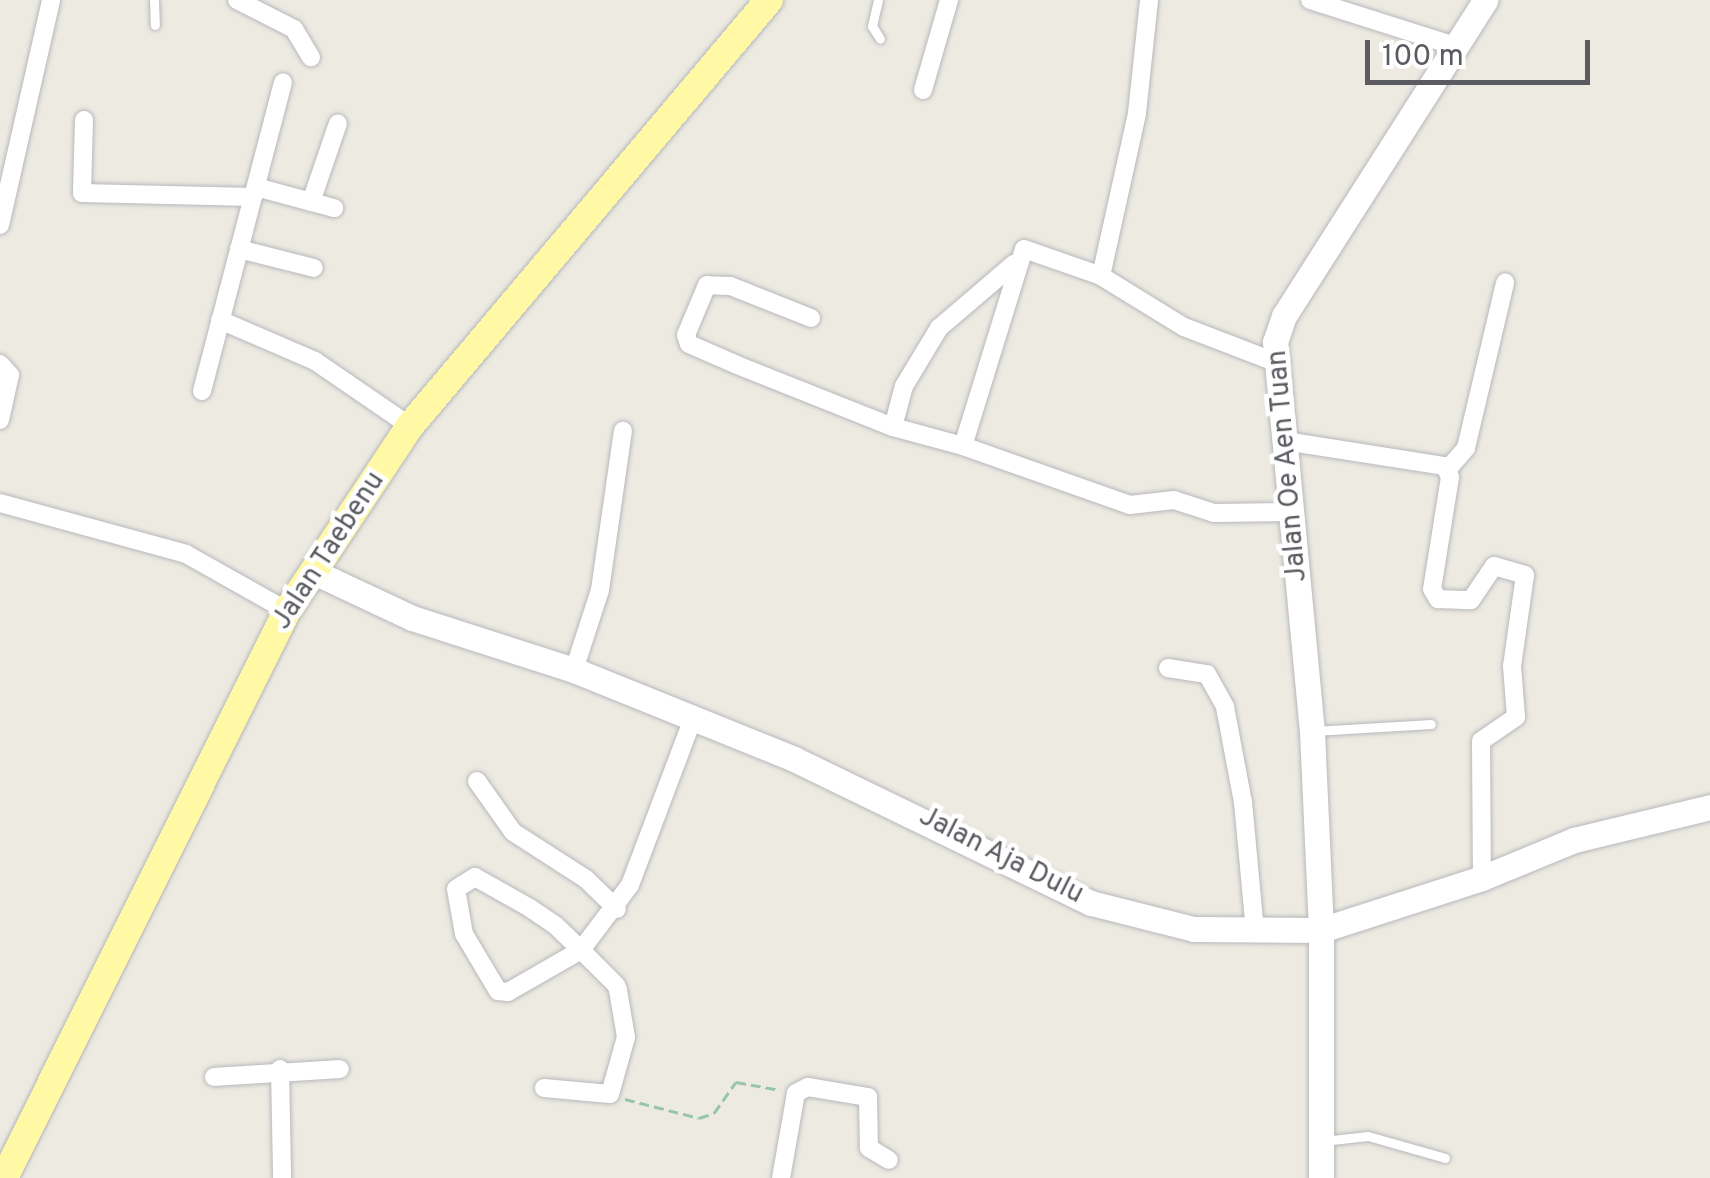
<!DOCTYPE html>
<style>
body{margin:0}
#map{position:relative;width:1710px;height:1178px;overflow:hidden;background:#edebe1;font-family:Overpass,sans-serif}
div>[style]{position:absolute}
.path>*{height:2.5px;margin-top:-1.25px;transform-origin:0;background:repeating-linear-gradient(90deg,#96c6a8 0 10px,transparent 0 15px)}
.roads{filter:drop-shadow(0 0 2px #b7b8be) drop-shadow(0 0 2px #b7b8be)}
.lane>*{height:9px;margin:-4.5px;padding:0 4.5px;transform-origin:4.5px;border-radius:4.5px;background:#fff}
.street>*{height:18px;margin:-9px;padding:0 9px;transform-origin:9px;border-radius:9px;background:#fff}
.secondary>*{height:25px;margin:-12.5px;padding:0 12.5px;transform-origin:12.5px;border-radius:12.5px;background:#fff}
.primary>*{height:28px;margin:-14px;padding:0 14px;transform-origin:14px;border-radius:14px;background:#fff8a4}
span{translate:-50% -50%;white-space:nowrap;text-align:center;line-height:1.15;-webkit-text-stroke:9px #fff;paint-order:stroke}
.street-label{font-size:28px;color:#5a5c62}
.scale{position:absolute;left:1365px;top:40px;width:225px;height:45px;box-sizing:border-box;border:5px solid #5a5c62;border-top:0;padding-left:12px;font-size:30px;line-height:35px;white-space:nowrap;color:#5a5c62;-webkit-text-stroke:8px #fff;paint-order:stroke}
</style>
<div id="map">
<div class="path">
<div style="left:625px;top:1099px;width:76px;rotate:14.4deg"></div>
<div style="left:699px;top:1118px;width:16px;rotate:-18deg"></div>
<div style="left:714px;top:1113px;width:38px;rotate:-55deg"></div>
<div style="left:736px;top:1082px;width:45px;rotate:10.3deg"></div>
</div>
<div class="roads">
<div class="lane">
<div style="left:154px;top:0;width:25px;rotate:88deg"></div>
<div style="left:878px;top:0;width:27px;rotate:103deg"></div>
<div style="left:872px;top:26px;width:15px;rotate:58deg"></div>
<div style="left:1314px;top:731px;width:117px;rotate:-3.4deg"></div>
<div style="left:1323px;top:1141px;width:45px;rotate:-6.3deg"></div>
<div style="left:1368px;top:1136px;width:80px;rotate:15.9deg"></div>
</div>
<div class="street">
<div style="left:237px;top:0;width:64px;rotate:27deg"></div>
<div style="left:294px;top:29px;width:33px;rotate:59deg"></div>
<div style="left:1310px;top:0;width:155px;rotate:17.6deg"></div>
<div style="left:923px;top:90px;width:94px;rotate:-73.9deg"></div>
<div style="left:84px;top:120px;width:73px;rotate:91.6deg"></div>
<div style="left:82px;top:193px;width:171px;rotate:1.3deg"></div>
<div style="left:256px;top:187px;width:81px;rotate:15.1deg"></div>
<div style="left:311px;top:202px;width:83px;rotate:-71.1deg"></div>
<div style="left:0;top:225px;width:231px;rotate:-77.2deg"></div>
<div style="left:239px;top:249px;width:77px;rotate:14.2deg"></div>
<div style="left:1101px;top:276px;width:167px;rotate:-77.5deg"></div>
<div style="left:1137px;top:113px;width:114px;rotate:-83.9deg"></div>
<div style="left:811px;top:318px;width:87px;rotate:-158.4deg"></div>
<div style="left:730px;top:286px;width:23px;rotate:-178deg"></div>
<div style="left:707px;top:285px;width:54px;rotate:112.8deg"></div>
<div style="left:686px;top:335px;width:9px;rotate:72deg"></div>
<div style="left:689px;top:344px;width:52px;rotate:23.6deg"></div>
<div style="left:737px;top:365px;width:168px;rotate:21.7deg"></div>
<div style="left:893px;top:427px;width:73px;rotate:15.2deg"></div>
<div style="left:963px;top:446px;width:206px;rotate:-72.8deg"></div>
<div style="left:1024px;top:249px;width:82px;rotate:19.3deg"></div>
<div style="left:1101px;top:276px;width:97px;rotate:31.6deg"></div>
<div style="left:1184px;top:327px;width:97px;rotate:21deg"></div>
<div style="left:220px;top:320px;width:103px;rotate:23.3deg"></div>
<div style="left:315px;top:361px;width:115px;rotate:34.4deg"></div>
<div style="left:0;top:364px;width:15px;rotate:48deg"></div>
<div style="left:10px;top:375px;width:46px;rotate:102.5deg"></div>
<div style="left:202px;top:391px;width:319px;rotate:-75.3deg"></div>
<div style="left:893px;top:427px;width:42px;rotate:-75deg"></div>
<div style="left:904px;top:386px;width:68px;rotate:-58.9deg"></div>
<div style="left:939px;top:328px;width:99px;rotate:-40.5deg"></div>
<div style="left:1285px;top:441px;width:162px;rotate:8.9deg"></div>
<div style="left:1445px;top:466px;width:12px;rotate:66deg"></div>
<div style="left:1450px;top:477px;width:113px;rotate:99.1deg"></div>
<div style="left:1432px;top:589px;width:12px;rotate:59deg"></div>
<div style="left:1438px;top:599px;width:33px;rotate:2deg"></div>
<div style="left:1471px;top:600px;width:41px;rotate:-55.9deg"></div>
<div style="left:1494px;top:566px;width:32px;rotate:16deg"></div>
<div style="left:1525px;top:575px;width:92px;rotate:98.1deg"></div>
<div style="left:1512px;top:666px;width:51px;rotate:85.5deg"></div>
<div style="left:1516px;top:717px;width:42px;rotate:145.6deg"></div>
<div style="left:1481px;top:741px;width:137px;rotate:89.6deg"></div>
<div style="left:963px;top:446px;width:177px;rotate:19.5deg"></div>
<div style="left:1130px;top:505px;width:44px;rotate:-6.5deg"></div>
<div style="left:1174px;top:500px;width:42px;rotate:18deg"></div>
<div style="left:1214px;top:513px;width:75px;rotate:-0.8deg"></div>
<div style="left:1447px;top:470px;width:29px;rotate:-49deg"></div>
<div style="left:1466px;top:448px;width:170px;rotate:-76.7deg"></div>
<div style="left:0;top:503px;width:193px;rotate:15.3deg"></div>
<div style="left:186px;top:554px;width:116px;rotate:29.4deg"></div>
<div style="left:1168px;top:668px;width:39px;rotate:9deg"></div>
<div style="left:1207px;top:674px;width:38px;rotate:61deg"></div>
<div style="left:1225px;top:707px;width:97px;rotate:79.3deg"></div>
<div style="left:1243px;top:802px;width:130px;rotate:84.7deg"></div>
<div style="left:574px;top:670px;width:84px;rotate:-72deg"></div>
<div style="left:600px;top:590px;width:161px;rotate:-81.8deg"></div>
<div style="left:477px;top:781px;width:62px;rotate:54.8deg"></div>
<div style="left:513px;top:832px;width:87px;rotate:32.8deg"></div>
<div style="left:586px;top:879px;width:43px;rotate:44.1deg"></div>
<div style="left:280px;top:1069px;width:109px;rotate:88.9deg"></div>
<div style="left:214px;top:1077px;width:126px;rotate:-3.6deg"></div>
<div style="left:544px;top:1088px;width:66px;rotate:5.2deg"></div>
<div style="left:610px;top:1094px;width:59px;rotate:-74.3deg"></div>
<div style="left:626px;top:1037px;width:48px;rotate:-99.7deg"></div>
<div style="left:618px;top:990px;width:5px;rotate:-112deg"></div>
<div style="left:616px;top:985px;width:49px;rotate:-135deg"></div>
<div style="left:581px;top:950px;width:36px;rotate:-136deg"></div>
<div style="left:555px;top:925px;width:30px;rotate:-146deg"></div>
<div style="left:530px;top:908px;width:63px;rotate:-150.6deg"></div>
<div style="left:475px;top:877px;width:22px;rotate:148deg"></div>
<div style="left:456px;top:889px;width:46px;rotate:79.9deg"></div>
<div style="left:464px;top:934px;width:66px;rotate:59.2deg"></div>
<div style="left:498px;top:991px;width:10px;rotate:6deg"></div>
<div style="left:508px;top:992px;width:84px;rotate:-29.9deg"></div>
<div style="left:581px;top:950px;width:81px;rotate:-53deg"></div>
<div style="left:630px;top:885px;width:178px;rotate:-69.3deg"></div>
<div style="left:781px;top:1178px;width:86px;rotate:-80deg"></div>
<div style="left:796px;top:1093px;width:13px;rotate:-27deg"></div>
<div style="left:808px;top:1087px;width:61px;rotate:9.5deg"></div>
<div style="left:868px;top:1097px;width:51px;rotate:88.9deg"></div>
<div style="left:869px;top:1148px;width:23px;rotate:31deg"></div>
</div>
<div class="secondary">
<div style="left:314px;top:572px;width:108px;rotate:25.1deg"></div>
<div style="left:412px;top:618px;width:170px;rotate:17.8deg"></div>
<div style="left:574px;top:670px;width:237px;rotate:22deg"></div>
<div style="left:794px;top:759px;width:330px;rotate:25.9deg"></div>
<div style="left:1091px;top:903px;width:106px;rotate:14.2deg"></div>
<div style="left:1194px;top:929px;width:127px;rotate:0.5deg"></div>
<div style="left:1321px;top:930px;width:169px;rotate:-17.9deg"></div>
<div style="left:1482px;top:878px;width:100px;rotate:-22.4deg"></div>
<div style="left:1574px;top:840px;width:140px;rotate:-13.6deg"></div>
<div style="left:1321px;top:1178px;width:248px;rotate:-90deg"></div>
<div style="left:1321px;top:930px;width:198px;rotate:-92.6deg"></div>
<div style="left:1312px;top:732px;width:392px;rotate:-95.4deg"></div>
<div style="left:1275px;top:342px;width:28px;rotate:-71deg"></div>
<div style="left:1284px;top:316px;width:375px;rotate:-57.5deg"></div>
</div>
<div class="primary">
<div style="left:4px;top:1178px;width:634px;rotate:-63.48deg"></div>
<div style="left:287px;top:611px;width:222px;rotate:-56.4deg"></div>
<div style="left:410px;top:426px;width:557px;rotate:-49.88deg"></div>
</div>
</div>
<div class="street-label">
<span style="left:1288px;top:466px;rotate:-95deg">Jalan Oe Aen Tuan</span>
<span style="left:329px;top:551px;rotate:-57deg">Jalan Taebenu</span>
<span style="left:1001px;top:856px;rotate:27deg">Jalan Aja Dulu</span>
</div>
<div class="scale">100 m</div>
</div>
